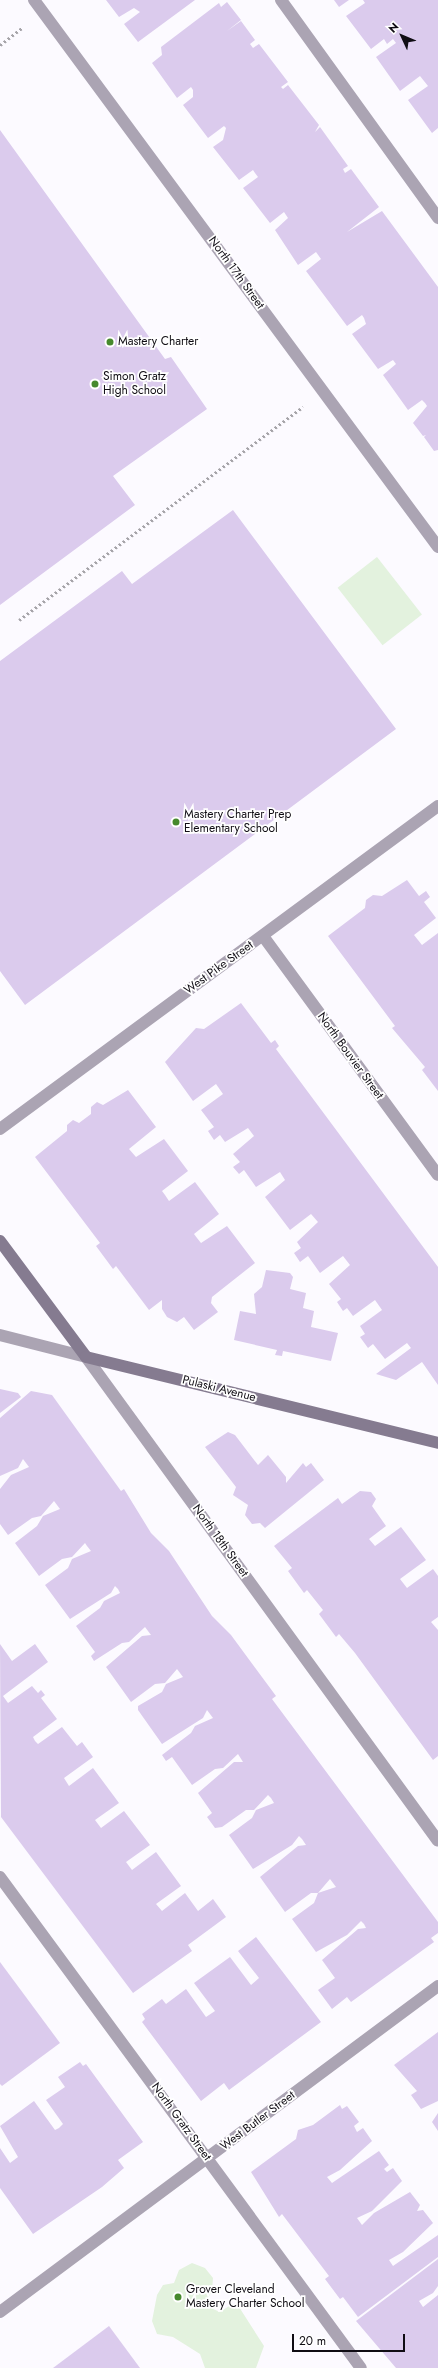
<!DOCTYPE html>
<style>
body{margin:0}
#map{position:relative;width:438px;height:2368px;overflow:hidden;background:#fcfaff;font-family:Jost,sans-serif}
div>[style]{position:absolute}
.green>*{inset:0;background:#e3f2de;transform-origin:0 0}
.building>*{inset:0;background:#dbcbed}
.path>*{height:2.5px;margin-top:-1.25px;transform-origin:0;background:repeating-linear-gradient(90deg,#a6a4a9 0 2px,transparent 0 5px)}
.lane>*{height:12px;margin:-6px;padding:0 6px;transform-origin:6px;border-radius:6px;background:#aba4b3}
.street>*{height:12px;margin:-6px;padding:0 6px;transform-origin:6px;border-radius:6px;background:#aba4b3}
.secondary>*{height:12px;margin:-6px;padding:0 6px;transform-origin:6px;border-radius:6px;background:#857b90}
.dots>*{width:11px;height:11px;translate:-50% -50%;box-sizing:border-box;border:2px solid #fff;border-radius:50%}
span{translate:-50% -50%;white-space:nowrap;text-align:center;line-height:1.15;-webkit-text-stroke:3.5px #fff;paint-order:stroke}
.street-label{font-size:12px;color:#100d14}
.poi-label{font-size:12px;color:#100d14}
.left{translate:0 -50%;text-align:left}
.north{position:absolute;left:382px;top:16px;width:40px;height:40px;-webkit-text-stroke:3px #fff;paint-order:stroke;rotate:314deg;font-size:11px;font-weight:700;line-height:16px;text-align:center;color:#100d14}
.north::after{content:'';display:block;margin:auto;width:14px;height:18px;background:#100d14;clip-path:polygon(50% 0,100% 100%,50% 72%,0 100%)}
.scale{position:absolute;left:292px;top:2334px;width:113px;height:18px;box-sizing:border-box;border:2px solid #100d14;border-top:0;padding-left:5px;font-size:12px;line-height:14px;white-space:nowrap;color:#100d14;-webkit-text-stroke:3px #fff;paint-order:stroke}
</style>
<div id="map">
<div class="green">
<div style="left:377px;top:557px;width:73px;height:50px;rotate:52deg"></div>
<div style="clip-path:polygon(192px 2263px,205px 2268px,213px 2278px,212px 2291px,204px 2305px,220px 2312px,229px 2306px,239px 2307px,264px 2346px,256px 2368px,205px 2368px,200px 2354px,173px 2337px,157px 2334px,152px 2321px,157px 2295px,163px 2285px,174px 2283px,179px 2270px)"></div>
</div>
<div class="building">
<div style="clip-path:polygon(106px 0,195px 0,138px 42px,124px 24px,140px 12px,134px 8px,119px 17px)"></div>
<div style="clip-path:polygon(334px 0,349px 0,339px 7px)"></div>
<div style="clip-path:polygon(363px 0,438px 0,438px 128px,432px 133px,408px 100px,428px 86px,420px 76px,400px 91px,376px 57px,396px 43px,393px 39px,387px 44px,384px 39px,371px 49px,346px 16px,365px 3px)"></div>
<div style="clip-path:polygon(227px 2px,241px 20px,227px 31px,241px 21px,255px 40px,250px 44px,253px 48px,259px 44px,288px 82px,281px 87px,283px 89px,288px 85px,319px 125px,315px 132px,320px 127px,348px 166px,343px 169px,345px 173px,351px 169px,379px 207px,347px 232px,382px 211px,438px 287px,438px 450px,434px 451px,424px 437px,426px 435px,423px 436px,413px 423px,427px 406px,425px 403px,422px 400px,408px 410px,383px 375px,396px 364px,393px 360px,378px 369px,352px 334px,366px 324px,364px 318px,362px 315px,347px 326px,306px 271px,321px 259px,316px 252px,298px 265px,275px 230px,288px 218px,284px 212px,270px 223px,243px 188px,258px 177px,255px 173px,253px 170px,239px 180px,213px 147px,223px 140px,226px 128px,224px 126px,208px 138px,183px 105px,193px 97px,193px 90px,191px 87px,177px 98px,152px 63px,162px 55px,161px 47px,219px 3px,221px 7px)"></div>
<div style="clip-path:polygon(0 130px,165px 359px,171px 357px,207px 409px,113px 476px,135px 505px,0 605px)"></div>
<div style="clip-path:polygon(233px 510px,396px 729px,25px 1005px,0 971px,0 661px,122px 571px,132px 584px)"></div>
<div style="clip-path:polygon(407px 880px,419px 896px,426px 891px,430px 897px,424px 902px,436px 918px,414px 935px,422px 945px,438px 933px,438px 1091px,422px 1070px,425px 1067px,392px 1028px,395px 1026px,328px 936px,365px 908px,366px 900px,373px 895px,382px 896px)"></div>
<div style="clip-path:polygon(241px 1003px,271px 1043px,275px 1040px,279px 1046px,276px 1049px,438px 1267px,438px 1385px,422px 1362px,396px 1380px,376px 1374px,411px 1348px,407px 1343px,385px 1359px,373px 1344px,368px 1348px,360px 1337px,365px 1334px,360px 1326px,382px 1310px,375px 1300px,353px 1316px,347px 1308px,343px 1311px,337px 1302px,341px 1299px,329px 1284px,350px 1265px,343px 1256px,320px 1273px,308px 1256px,300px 1262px,294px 1253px,301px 1248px,297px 1242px,318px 1222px,311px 1214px,290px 1230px,265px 1197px,285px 1180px,280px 1172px,256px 1187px,244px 1170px,239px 1174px,233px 1167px,240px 1162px,233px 1154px,254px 1136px,248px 1128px,225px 1142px,220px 1135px,214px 1140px,208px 1131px,214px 1127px,201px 1110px,223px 1094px,216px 1084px,193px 1101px,165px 1062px,196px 1028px,204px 1029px)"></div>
<div style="clip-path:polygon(128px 1090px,156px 1127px,129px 1149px,136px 1157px,164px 1139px,188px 1171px,162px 1191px,165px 1195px,169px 1201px,195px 1182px,219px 1214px,194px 1234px,197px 1238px,201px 1243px,227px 1226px,255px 1263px,212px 1297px,211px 1303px,218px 1312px,194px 1330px,184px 1317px,177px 1322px,167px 1317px,162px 1309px,162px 1300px,149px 1310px,116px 1266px,113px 1269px,96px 1246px,100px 1243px,35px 1157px,67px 1131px,67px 1125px,73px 1120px,79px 1123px,91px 1114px,91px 1107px,97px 1102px,103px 1105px)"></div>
<div style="clip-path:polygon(266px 1270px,290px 1273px,293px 1277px,290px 1289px,306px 1293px,303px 1308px,314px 1311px,311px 1327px,338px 1333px,331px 1361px,283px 1351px,282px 1356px,275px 1355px,277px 1350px,234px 1340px,240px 1311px,256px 1314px,254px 1294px,262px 1287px)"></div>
<div style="clip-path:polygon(0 1389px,18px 1393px,21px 1397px,0 1413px)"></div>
<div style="clip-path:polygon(31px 1391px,52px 1395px,121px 1491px,124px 1489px,151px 1533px,169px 1551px,212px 1616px,231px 1635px,276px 1696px,272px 1699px,438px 1922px,438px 1933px,431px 1938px,434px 1942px,351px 2002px,347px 1997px,332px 2009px,318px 1990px,335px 1978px,322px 1960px,358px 1929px,366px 1928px,364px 1924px,361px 1921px,347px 1935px,316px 1952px,292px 1919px,314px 1903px,318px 1893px,336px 1887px,330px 1879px,318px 1893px,311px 1893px,285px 1912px,260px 1877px,298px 1846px,306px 1845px,302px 1839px,299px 1836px,292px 1845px,253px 1869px,229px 1835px,252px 1818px,256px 1810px,274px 1803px,271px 1798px,268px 1795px,254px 1810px,246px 1810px,222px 1827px,215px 1828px,207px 1817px,212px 1813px,198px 1793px,234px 1762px,243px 1762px,238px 1754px,223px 1768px,215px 1769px,192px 1785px,172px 1757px,166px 1761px,162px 1755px,191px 1733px,195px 1726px,213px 1718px,207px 1710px,203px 1718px,162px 1744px,138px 1710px,138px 1706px,162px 1692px,166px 1684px,183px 1677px,177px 1669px,165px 1683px,155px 1684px,131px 1702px,106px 1667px,142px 1636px,151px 1635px,145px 1627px,129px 1642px,122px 1643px,94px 1661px,91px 1656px,95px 1652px,76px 1626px,100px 1608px,104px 1601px,120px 1593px,118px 1589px,115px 1586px,111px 1593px,70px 1619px,45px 1585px,68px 1568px,72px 1559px,91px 1551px,87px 1546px,85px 1543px,72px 1557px,62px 1559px,39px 1576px,15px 1543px,37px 1526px,43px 1516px,60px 1509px,54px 1501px,41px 1516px,32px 1518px,8px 1535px,0 1524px,0 1489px,11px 1475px,29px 1467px,23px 1459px,18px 1468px,0 1476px,0 1418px)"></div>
<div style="clip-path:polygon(228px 1432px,235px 1435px,258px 1465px,268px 1455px,286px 1477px,286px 1483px,303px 1463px,306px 1467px,311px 1463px,324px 1480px,265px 1528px,260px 1523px,252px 1524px,245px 1515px,248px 1505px,233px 1495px,236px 1487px,205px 1447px)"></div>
<div style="clip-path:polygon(360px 1491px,371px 1492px,376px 1499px,372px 1506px,386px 1526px,369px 1539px,375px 1546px,401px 1527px,426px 1560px,400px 1579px,407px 1588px,433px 1569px,438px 1576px,438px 1617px,431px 1622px,438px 1630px,438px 1756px,433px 1760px,355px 1653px,339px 1634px,336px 1637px,319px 1614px,323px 1610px,307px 1590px,304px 1593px,288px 1571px,292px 1568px,274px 1546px,338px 1498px,342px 1504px)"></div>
<div style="clip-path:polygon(0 1644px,12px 1661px,35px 1644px,48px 1662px,3px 1696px,8px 1703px,32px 1686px,38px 1693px,41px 1690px,45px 1695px,41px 1698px,57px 1719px,33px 1737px,35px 1741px,38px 1744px,62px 1727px,77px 1746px,82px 1742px,93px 1757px,64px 1778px,69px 1786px,93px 1768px,119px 1803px,95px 1820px,101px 1828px,124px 1811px,150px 1845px,126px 1862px,132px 1870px,156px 1852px,181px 1886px,156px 1904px,162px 1911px,185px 1893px,198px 1911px,213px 1899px,226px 1917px,188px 1945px,192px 1951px,133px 1993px,1px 1817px)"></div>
<div style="clip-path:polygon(256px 1937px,321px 2022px,229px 2090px,224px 2083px,201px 2101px,142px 2022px,145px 2019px,142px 2014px,162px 1999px,166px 2004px,186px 1989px,206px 2017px,215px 2011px,194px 1983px,230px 1957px,251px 1985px,259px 1978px,238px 1951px)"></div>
<div style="clip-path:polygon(0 1962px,60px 2043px,2px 2086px,0 2084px)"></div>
<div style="clip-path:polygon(438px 2032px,438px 2101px,421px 2109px,411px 2095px,417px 2091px,394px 2065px)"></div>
<div style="clip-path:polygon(80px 2062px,83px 2066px,86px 2064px,143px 2142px,118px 2160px,124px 2168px,102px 2187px,33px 2234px,0 2188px,0 2148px,10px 2163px,18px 2157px,0 2126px,34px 2101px,55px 2130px,59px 2128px,63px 2124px,46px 2100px,65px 2087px,58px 2077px)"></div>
<div style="clip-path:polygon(340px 2105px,342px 2109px,347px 2106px,359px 2122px,354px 2126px,357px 2132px,363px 2128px,372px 2141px,340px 2170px,327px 2177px,332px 2183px,379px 2151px,389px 2165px,384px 2169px,387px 2172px,393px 2168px,402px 2181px,372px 2211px,357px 2218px,362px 2225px,374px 2213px,410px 2192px,420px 2205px,417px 2211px,423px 2210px,433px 2223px,403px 2252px,389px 2260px,393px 2266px,438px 2235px,438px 2257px,358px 2317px,343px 2297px,340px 2299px,325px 2279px,329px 2276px,282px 2214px,279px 2217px,251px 2172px,296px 2139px,298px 2130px,313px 2125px)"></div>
<div style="clip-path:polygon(438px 2113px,438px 2131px,432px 2122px)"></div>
<div style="clip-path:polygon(438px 2259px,438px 2286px,433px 2293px,419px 2301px,423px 2307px,438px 2295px,438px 2368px,396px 2368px,356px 2321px)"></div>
<div style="clip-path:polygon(109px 2326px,140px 2368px,53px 2368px)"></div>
</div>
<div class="path">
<div style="left:0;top:45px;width:28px;rotate:-38deg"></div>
<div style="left:19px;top:620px;width:355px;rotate:-36.9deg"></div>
</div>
<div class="lane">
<div style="left:281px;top:0;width:269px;rotate:54.2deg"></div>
</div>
<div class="street">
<div style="left:34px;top:0;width:680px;rotate:53.55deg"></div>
<div style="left:263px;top:936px;width:296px;rotate:53.8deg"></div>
<div style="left:0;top:1129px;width:544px;rotate:-36.41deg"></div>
<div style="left:0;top:1335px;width:89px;rotate:14.3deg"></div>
<div style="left:86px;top:1357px;width:598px;rotate:53.97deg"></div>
<div style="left:0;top:1877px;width:609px;rotate:53.68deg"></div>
<div style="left:0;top:2312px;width:546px;rotate:-36.66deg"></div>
</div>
<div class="secondary">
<div style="left:0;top:1241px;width:144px;rotate:53.4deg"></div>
<div style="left:86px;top:1357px;width:362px;rotate:13.7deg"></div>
</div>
<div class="dots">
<div style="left:110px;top:342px;background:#46892d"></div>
<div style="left:95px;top:384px;background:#46892d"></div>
<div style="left:176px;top:822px;background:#46892d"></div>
<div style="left:178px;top:2297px;background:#46892d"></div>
</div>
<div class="street-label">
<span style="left:236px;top:273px;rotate:54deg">North 17th Street</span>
<span style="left:219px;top:968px;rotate:-36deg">West Pike Street</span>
<span style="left:350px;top:1056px;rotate:54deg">North Bouvier Street</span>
<span style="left:219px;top:1389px;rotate:14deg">Pulaski Avenue</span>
<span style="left:220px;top:1541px;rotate:54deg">North 18th Street</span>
<span style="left:258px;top:2121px;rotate:-37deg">West Butler Street</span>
<span style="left:181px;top:2122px;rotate:54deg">North Gratz Street</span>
</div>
<div class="poi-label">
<span class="left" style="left:118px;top:342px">Mastery Charter</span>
<span class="left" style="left:103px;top:384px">Simon Gratz<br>High School</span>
<span class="left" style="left:184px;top:822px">Mastery Charter Prep<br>Elementary School</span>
<span class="left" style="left:186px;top:2297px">Grover Cleveland<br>Mastery Charter School</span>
</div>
<div class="north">N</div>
<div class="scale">20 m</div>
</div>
